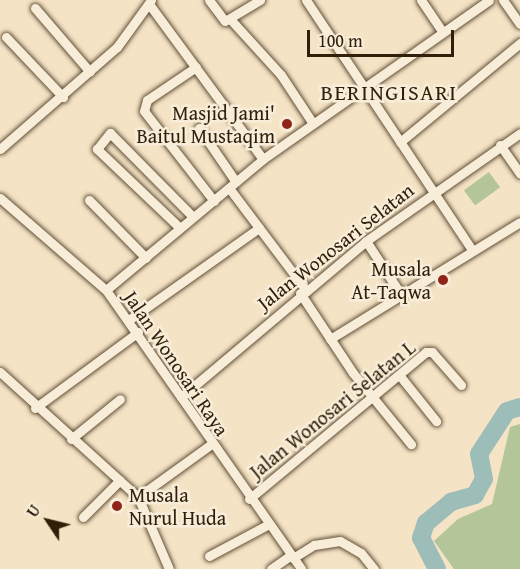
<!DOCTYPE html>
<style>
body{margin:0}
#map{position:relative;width:520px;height:569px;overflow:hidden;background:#f5e3c5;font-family:"Gentium Book Plus",serif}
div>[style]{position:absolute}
.green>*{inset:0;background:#b5c59a;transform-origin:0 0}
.river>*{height:18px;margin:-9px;padding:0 9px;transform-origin:9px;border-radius:9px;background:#9dbdb8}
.roads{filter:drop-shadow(0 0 2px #625039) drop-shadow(0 0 2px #625039)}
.minor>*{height:9px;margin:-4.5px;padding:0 4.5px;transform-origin:4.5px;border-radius:4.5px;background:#f8edd9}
.dots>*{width:16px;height:16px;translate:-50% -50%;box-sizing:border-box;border:3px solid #f8edd9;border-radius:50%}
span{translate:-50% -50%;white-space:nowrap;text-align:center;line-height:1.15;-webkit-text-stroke:5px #f8edd9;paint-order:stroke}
.poi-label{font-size:20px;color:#311f0a}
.right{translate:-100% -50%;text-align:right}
.left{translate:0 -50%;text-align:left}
.street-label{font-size:20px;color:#311f0a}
.quarter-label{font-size:22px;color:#311f0a;letter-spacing:1.5px}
.north{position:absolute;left:18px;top:491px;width:60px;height:60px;-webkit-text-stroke:4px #f8edd9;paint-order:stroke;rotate:305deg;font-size:16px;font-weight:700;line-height:24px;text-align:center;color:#311f0a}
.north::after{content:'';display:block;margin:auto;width:21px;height:27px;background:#311f0a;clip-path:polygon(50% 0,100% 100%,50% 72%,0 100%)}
.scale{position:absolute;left:307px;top:30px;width:147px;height:27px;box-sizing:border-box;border:3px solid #311f0a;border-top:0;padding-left:8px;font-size:18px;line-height:21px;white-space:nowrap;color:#311f0a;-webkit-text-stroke:4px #f8edd9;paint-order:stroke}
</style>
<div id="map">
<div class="green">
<div style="left:489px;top:172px;width:19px;height:31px;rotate:54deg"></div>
<div style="clip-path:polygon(520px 424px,520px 569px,454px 569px,434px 541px,458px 519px,492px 504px,510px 427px)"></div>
</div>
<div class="river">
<div style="left:437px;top:569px;width:35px;rotate:-117deg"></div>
<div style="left:421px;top:538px;width:16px;rotate:-72deg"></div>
<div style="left:426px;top:523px;width:33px;rotate:-40deg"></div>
<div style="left:451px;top:502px;width:25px;rotate:-16deg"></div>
<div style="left:475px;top:495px;width:18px;rotate:-61deg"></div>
<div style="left:484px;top:479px;width:25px;rotate:-101deg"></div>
<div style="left:479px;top:454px;width:51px;rotate:-56.9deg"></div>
<div style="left:507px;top:411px;width:14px;rotate:-17deg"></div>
</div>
<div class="roads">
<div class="minor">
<div style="left:209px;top:0;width:26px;rotate:53deg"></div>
<div style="left:225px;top:21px;width:41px;rotate:-31deg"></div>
<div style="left:306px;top:0;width:300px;rotate:56.4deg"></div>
<div style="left:421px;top:0;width:36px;rotate:56deg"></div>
<div style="left:503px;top:0;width:29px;rotate:55deg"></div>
<div style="left:149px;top:4px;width:192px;rotate:53.7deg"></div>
<div style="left:35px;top:8px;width:84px;rotate:49.3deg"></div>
<div style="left:231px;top:20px;width:74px;rotate:47.7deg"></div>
<div style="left:281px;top:75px;width:56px;rotate:56.6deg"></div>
<div style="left:6px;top:37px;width:83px;rotate:46.5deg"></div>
<div style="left:196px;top:67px;width:59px;rotate:146deg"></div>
<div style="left:147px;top:100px;width:11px;rotate:105deg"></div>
<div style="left:144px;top:111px;width:114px;rotate:52.1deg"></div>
<div style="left:199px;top:128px;width:65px;rotate:55.6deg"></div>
<div style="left:400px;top:142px;width:156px;rotate:-39.5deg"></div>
<div style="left:500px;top:145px;width:35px;rotate:55deg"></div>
<div style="left:0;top:149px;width:155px;rotate:-41.1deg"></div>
<div style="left:117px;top:47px;width:58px;rotate:-54.1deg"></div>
<div style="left:229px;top:188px;width:126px;rotate:53deg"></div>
<div style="left:0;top:198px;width:140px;rotate:41deg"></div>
<div style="left:106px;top:290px;width:340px;rotate:55deg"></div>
<div style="left:89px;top:200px;width:81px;rotate:45.5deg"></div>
<div style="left:180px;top:228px;width:115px;rotate:-136.4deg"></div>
<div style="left:97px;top:149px;width:21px;rotate:-51deg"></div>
<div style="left:110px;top:133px;width:118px;rotate:45.3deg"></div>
<div style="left:366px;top:241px;width:66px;rotate:56.8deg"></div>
<div style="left:106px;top:290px;width:204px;rotate:-39.8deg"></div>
<div style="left:263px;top:159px;width:276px;rotate:-35.1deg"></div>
<div style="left:300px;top:293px;width:96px;rotate:56.5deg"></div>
<div style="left:353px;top:373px;width:92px;rotate:50.8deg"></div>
<div style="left:130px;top:319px;width:158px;rotate:-35.2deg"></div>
<div style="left:330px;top:339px;width:223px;rotate:-31.6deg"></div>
<div style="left:0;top:372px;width:186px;rotate:42.2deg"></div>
<div style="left:138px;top:497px;width:78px;rotate:66.7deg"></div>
<div style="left:400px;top:376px;width:58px;rotate:51.3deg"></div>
<div style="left:181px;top:397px;width:242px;rotate:-40.1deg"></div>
<div style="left:366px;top:241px;width:188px;rotate:-35deg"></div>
<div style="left:35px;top:408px;width:128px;rotate:-36.4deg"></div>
<div style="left:71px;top:439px;width:63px;rotate:-39.2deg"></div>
<div style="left:138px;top:497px;width:89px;rotate:-35.8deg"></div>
<div style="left:249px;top:499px;width:230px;rotate:-39.7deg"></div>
<div style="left:426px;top:352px;width:6px"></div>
<div style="left:432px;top:352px;width:44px;rotate:48.7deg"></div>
<div style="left:83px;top:517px;width:52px;rotate:-45deg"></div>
<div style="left:209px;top:556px;width:68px;rotate:-28.1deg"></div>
<div style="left:293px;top:558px;width:25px;rotate:-32deg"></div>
<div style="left:314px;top:545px;width:26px;rotate:-9deg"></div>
<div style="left:340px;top:541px;width:24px;rotate:30deg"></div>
<div style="left:361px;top:553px;width:21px;rotate:51deg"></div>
<div style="left:271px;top:569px;width:24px;rotate:-35deg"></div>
</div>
</div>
<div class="dots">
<div style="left:287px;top:124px;background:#8f2418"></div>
<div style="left:443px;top:280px;background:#8f2418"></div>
<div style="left:117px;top:506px;background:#8f2418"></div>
</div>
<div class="poi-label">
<span class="right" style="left:275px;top:124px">Masjid Jami'<br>Baitul Mustaqim</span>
<span class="right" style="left:431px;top:280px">Musala<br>At-Taqwa</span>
<span class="left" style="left:129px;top:506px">Musala<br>Nurul Huda</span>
</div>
<div class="street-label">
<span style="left:335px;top:246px;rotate:-38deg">Jalan Wonosari Selatan</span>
<span style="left:177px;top:363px;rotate:56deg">Jalan Wonosari Raya</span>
<span style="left:332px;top:409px;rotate:-39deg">Jalan Wonosari Selatan L</span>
</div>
<div class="quarter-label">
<span style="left:389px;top:93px">BERINGISARI</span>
</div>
<div class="north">U</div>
<div class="scale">100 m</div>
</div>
